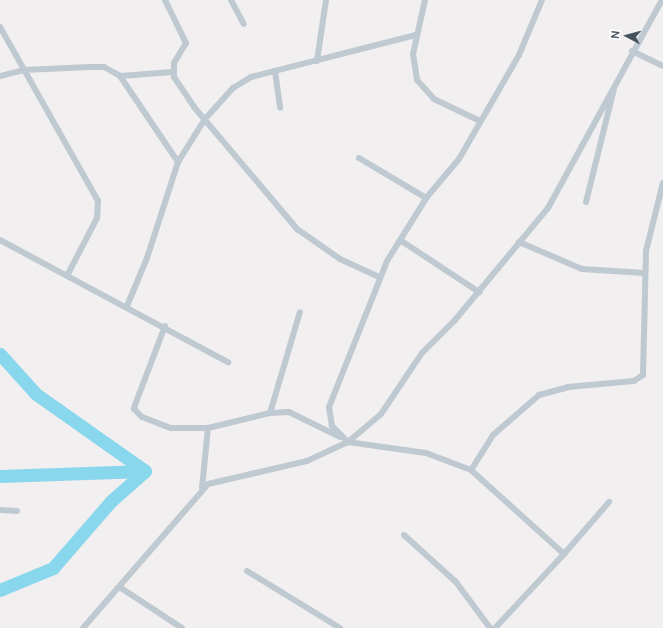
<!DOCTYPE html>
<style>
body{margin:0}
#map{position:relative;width:663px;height:628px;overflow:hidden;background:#f1efef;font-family:Manrope,sans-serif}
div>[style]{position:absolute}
.river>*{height:13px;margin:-6.5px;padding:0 6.5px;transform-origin:6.5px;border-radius:6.5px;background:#89d7ed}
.street>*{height:6px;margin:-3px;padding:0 3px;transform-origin:3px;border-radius:3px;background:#bfc9d1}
span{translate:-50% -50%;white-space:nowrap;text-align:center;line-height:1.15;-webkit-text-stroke:3px #fff;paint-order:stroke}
.north{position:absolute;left:607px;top:16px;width:40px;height:40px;-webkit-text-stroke:3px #fff;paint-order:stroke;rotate:276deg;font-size:11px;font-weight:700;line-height:16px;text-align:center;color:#46525c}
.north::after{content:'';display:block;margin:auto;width:14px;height:18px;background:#46525c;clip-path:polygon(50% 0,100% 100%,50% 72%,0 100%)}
</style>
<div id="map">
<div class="river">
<div style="left:0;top:354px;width:54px;rotate:48deg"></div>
<div style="left:36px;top:394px;width:133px;rotate:35.2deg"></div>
<div style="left:145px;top:471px;width:45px;rotate:138.6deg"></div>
<div style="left:111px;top:501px;width:89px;rotate:130.9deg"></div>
<div style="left:53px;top:568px;width:57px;rotate:157.5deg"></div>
<div style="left:0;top:476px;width:145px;rotate:-2deg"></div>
</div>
<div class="street">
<div style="left:165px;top:0;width:48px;rotate:64deg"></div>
<div style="left:186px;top:43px;width:23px;rotate:121deg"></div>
<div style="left:174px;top:63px;width:14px;rotate:90deg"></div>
<div style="left:174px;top:77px;width:36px;rotate:56deg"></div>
<div style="left:194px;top:107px;width:160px;rotate:49.8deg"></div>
<div style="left:297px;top:229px;width:52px;rotate:34.9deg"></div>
<div style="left:340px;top:259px;width:43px;rotate:24.8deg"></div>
<div style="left:231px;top:0;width:27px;rotate:62deg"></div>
<div style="left:425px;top:0;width:55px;rotate:102.5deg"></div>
<div style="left:413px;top:54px;width:26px;rotate:81deg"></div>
<div style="left:417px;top:80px;width:25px;rotate:48deg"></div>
<div style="left:434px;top:99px;width:51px;rotate:25.6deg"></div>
<div style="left:0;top:27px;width:200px;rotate:60.6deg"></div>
<div style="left:98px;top:201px;width:17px;rotate:93deg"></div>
<div style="left:97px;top:218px;width:63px;rotate:117.4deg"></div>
<div style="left:632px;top:51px;width:34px;rotate:26deg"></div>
<div style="left:317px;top:61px;width:62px;rotate:-81.6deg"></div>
<div style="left:275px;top:71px;width:37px;rotate:82deg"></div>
<div style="left:0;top:76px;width:25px;rotate:-14deg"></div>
<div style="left:24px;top:70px;width:66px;rotate:-2.6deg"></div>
<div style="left:90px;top:67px;width:14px"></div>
<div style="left:104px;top:67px;width:18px;rotate:29deg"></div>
<div style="left:120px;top:76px;width:53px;rotate:-4.3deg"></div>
<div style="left:120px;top:76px;width:104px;rotate:56deg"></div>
<div style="left:359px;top:158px;width:78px;rotate:30.8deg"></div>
<div style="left:586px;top:202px;width:116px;rotate:-76.1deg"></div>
<div style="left:0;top:240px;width:259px;rotate:28.2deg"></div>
<div style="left:400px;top:240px;width:95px;rotate:33.4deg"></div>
<div style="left:519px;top:242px;width:69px;rotate:23.2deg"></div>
<div style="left:582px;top:269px;width:63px;rotate:3.6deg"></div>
<div style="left:127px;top:306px;width:52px;rotate:-67.4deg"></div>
<div style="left:147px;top:258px;width:101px;rotate:-72.1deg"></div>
<div style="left:178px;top:162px;width:51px;rotate:-57.9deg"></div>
<div style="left:205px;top:119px;width:42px;rotate:-47.9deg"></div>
<div style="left:233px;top:88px;width:21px;rotate:-31deg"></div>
<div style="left:251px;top:77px;width:170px;rotate:-14.3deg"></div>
<div style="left:165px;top:326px;width:85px;rotate:110.8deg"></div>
<div style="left:135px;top:405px;width:4px;rotate:104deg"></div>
<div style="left:134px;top:409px;width:11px;rotate:45deg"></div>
<div style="left:142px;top:417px;width:31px;rotate:21deg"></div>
<div style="left:171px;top:428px;width:37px"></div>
<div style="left:208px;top:428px;width:64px;rotate:-13.6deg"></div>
<div style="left:270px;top:413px;width:19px;rotate:-3deg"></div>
<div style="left:289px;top:412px;width:57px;rotate:26.1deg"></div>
<div style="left:270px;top:413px;width:105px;rotate:-73.5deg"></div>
<div style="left:471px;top:470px;width:41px;rotate:-57.8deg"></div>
<div style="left:493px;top:435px;width:61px;rotate:-41deg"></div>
<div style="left:539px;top:395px;width:30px;rotate:-15deg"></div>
<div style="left:568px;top:387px;width:66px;rotate:-5.2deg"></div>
<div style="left:634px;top:381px;width:11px;rotate:-34deg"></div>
<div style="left:643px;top:375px;width:124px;rotate:-88.6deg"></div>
<div style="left:646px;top:251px;width:70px;rotate:-76deg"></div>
<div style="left:202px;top:488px;width:60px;rotate:-84.3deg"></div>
<div style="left:0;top:510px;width:17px;rotate:3deg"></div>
<div style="left:404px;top:535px;width:70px;rotate:42.1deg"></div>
<div style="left:456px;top:582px;width:57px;rotate:53.5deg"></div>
<div style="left:564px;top:554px;width:69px;rotate:-49.1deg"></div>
<div style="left:247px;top:571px;width:109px;rotate:31.5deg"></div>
<div style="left:121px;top:588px;width:73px;rotate:33.3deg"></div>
<div style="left:83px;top:628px;width:191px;rotate:-49deg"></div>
<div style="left:208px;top:484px;width:102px;rotate:-13.1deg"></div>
<div style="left:307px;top:461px;width:45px;rotate:-24.9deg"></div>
<div style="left:348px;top:442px;width:43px;rotate:-40.3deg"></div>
<div style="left:381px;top:414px;width:73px;rotate:-56.1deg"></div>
<div style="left:422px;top:353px;width:47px;rotate:-45deg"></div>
<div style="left:455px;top:320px;width:146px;rotate:-50.3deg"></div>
<div style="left:548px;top:208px;width:237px;rotate:-61.3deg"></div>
<div style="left:495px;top:628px;width:101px;rotate:-47deg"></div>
<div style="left:564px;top:554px;width:125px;rotate:-137.9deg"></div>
<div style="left:471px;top:470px;width:48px;rotate:-159.3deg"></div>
<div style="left:426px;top:453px;width:79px;rotate:-172deg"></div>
<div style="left:348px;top:442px;width:23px;rotate:-135deg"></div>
<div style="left:332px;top:426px;width:19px;rotate:-99deg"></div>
<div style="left:329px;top:407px;width:157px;rotate:-68.3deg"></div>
<div style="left:387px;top:261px;width:75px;rotate:-58deg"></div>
<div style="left:427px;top:197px;width:50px;rotate:-49.9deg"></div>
<div style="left:459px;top:159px;width:120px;rotate:-60deg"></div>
<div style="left:519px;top:55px;width:60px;rotate:-67.3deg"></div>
</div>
<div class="north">N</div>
</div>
